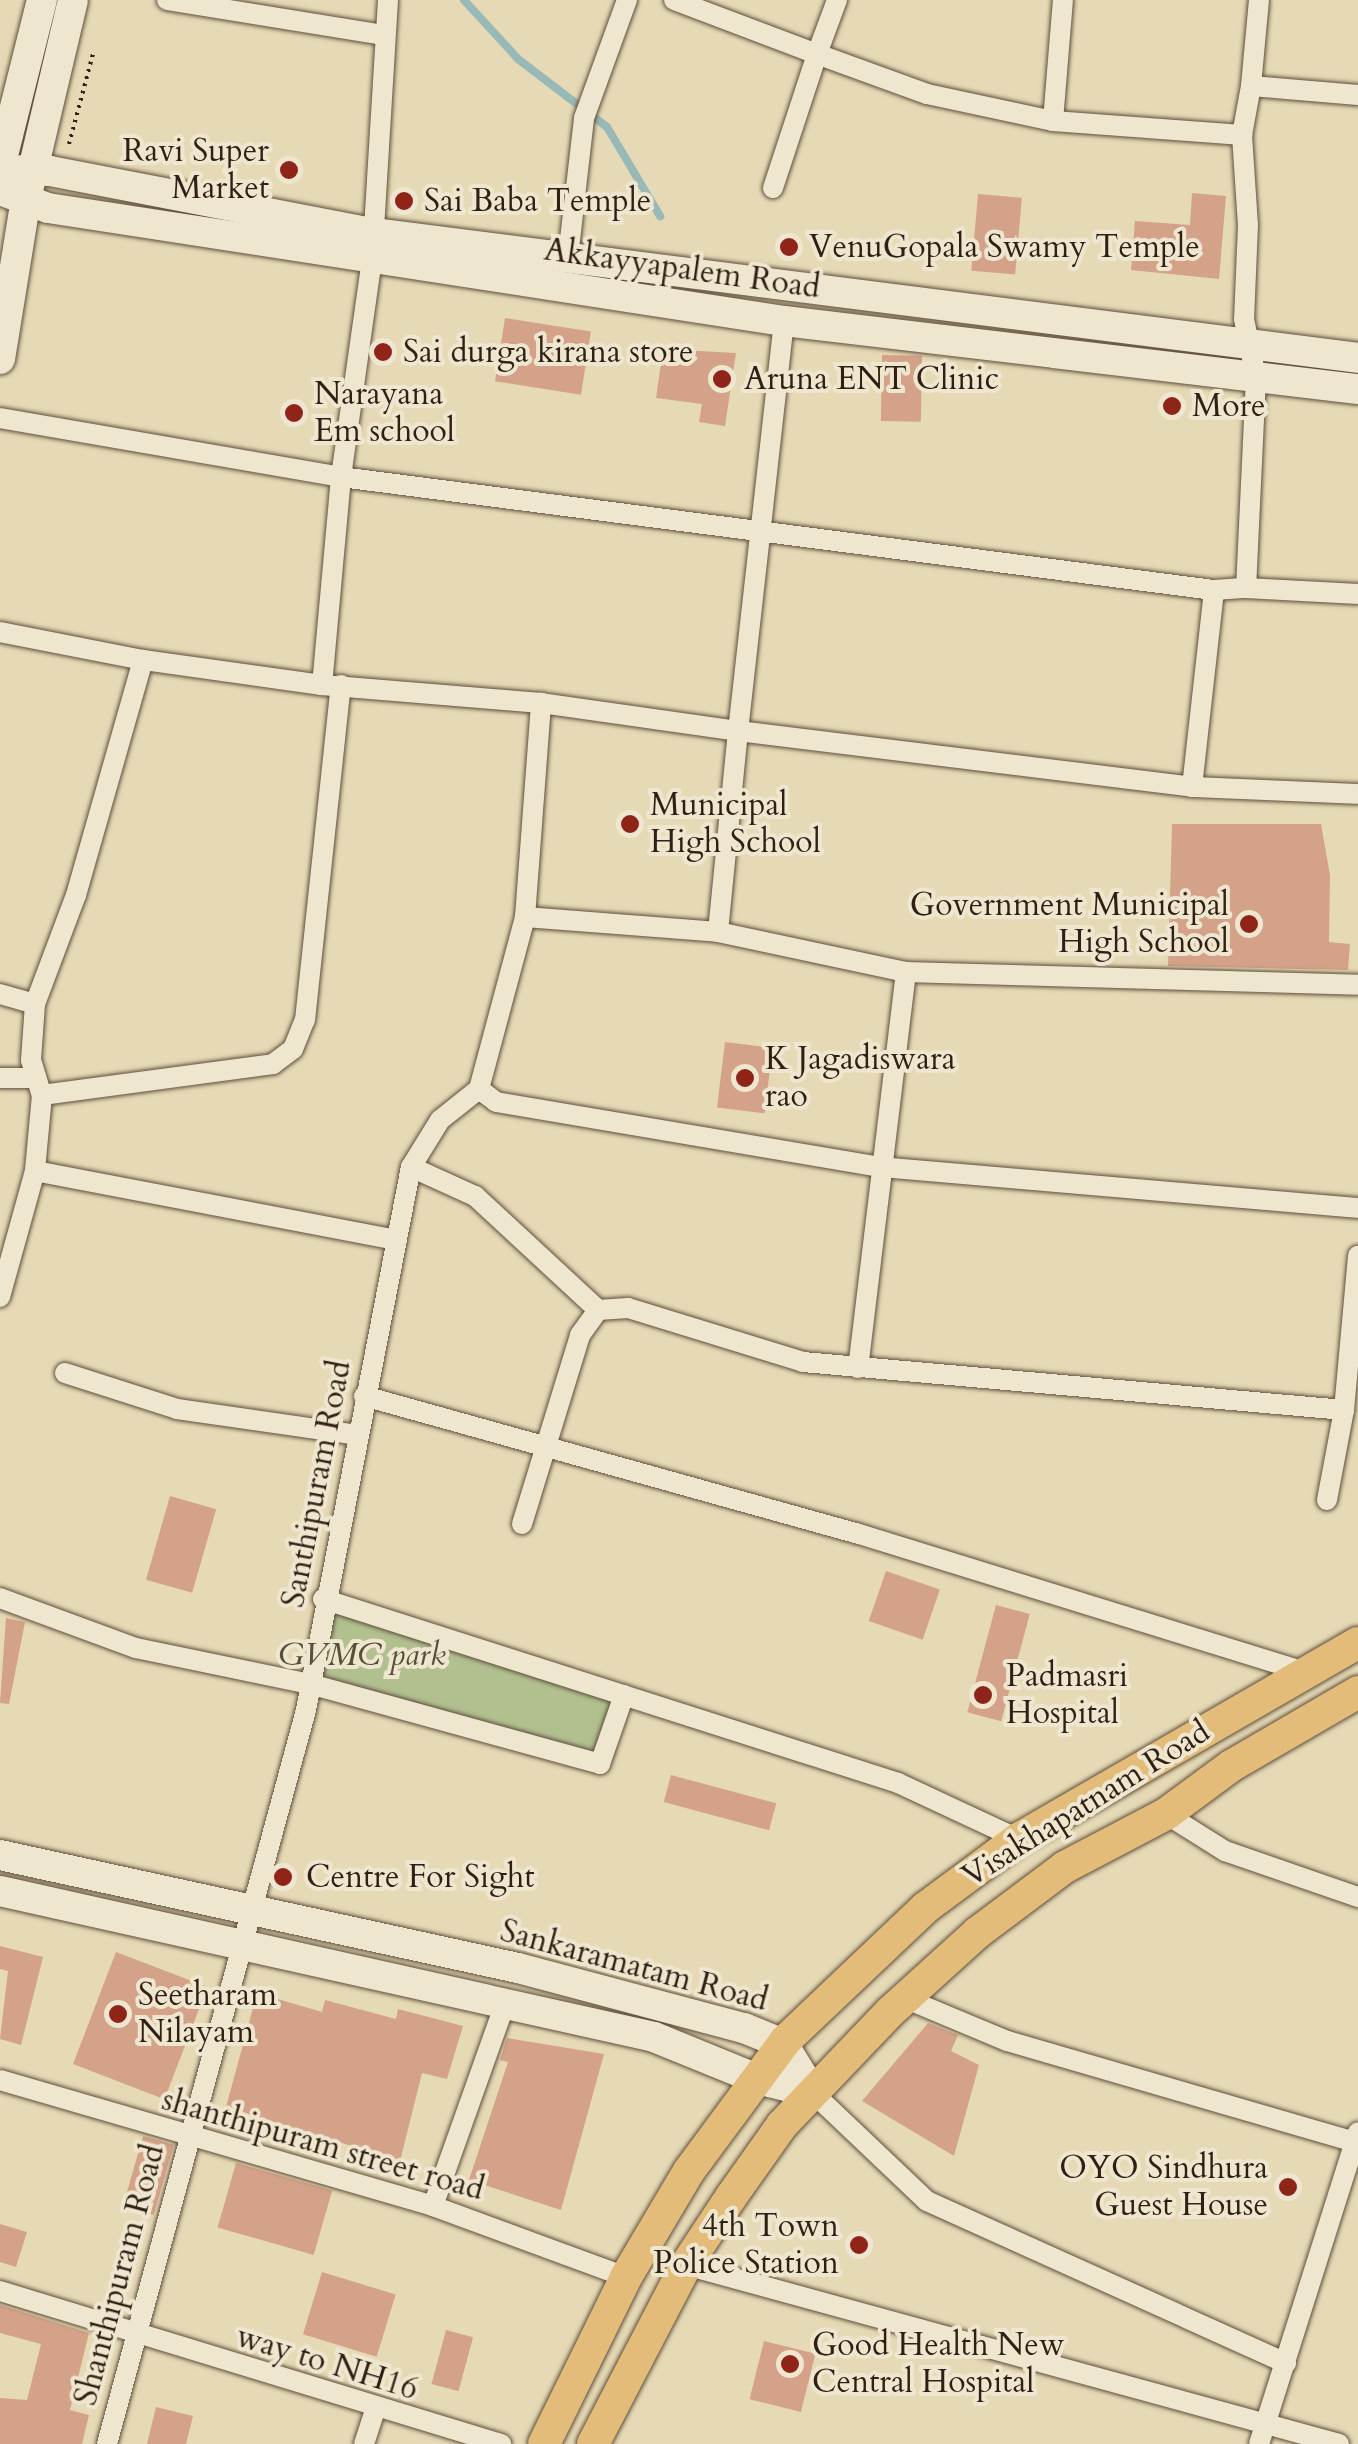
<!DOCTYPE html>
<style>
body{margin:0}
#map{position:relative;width:1358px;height:2444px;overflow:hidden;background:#e6d9b5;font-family:Cardo,serif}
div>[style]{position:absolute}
.green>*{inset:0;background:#b2c090}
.stream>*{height:8px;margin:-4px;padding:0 4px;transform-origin:4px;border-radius:4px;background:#99b9b6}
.building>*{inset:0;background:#d4a288;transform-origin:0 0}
.path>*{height:4px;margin-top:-2px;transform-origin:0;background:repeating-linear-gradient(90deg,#311f14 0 2.5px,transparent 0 7.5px)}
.roads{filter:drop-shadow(0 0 2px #5e4e3c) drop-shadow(0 0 2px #5e4e3c)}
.street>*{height:20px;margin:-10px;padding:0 10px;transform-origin:10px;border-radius:10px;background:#efe6cf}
.secondary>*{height:30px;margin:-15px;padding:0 15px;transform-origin:15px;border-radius:15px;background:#efe6cf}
.primary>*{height:32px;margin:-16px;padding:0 16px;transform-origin:16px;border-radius:16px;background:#e3bc7a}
.dots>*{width:28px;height:28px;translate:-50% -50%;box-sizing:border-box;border:5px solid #efe6cf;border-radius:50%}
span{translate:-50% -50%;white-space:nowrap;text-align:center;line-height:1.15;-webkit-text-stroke:8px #efe6cf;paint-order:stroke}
.poi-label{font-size:32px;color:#311f14}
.right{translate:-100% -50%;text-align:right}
.left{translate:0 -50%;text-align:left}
.street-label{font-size:32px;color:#311f14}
.park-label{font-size:32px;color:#584f39;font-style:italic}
</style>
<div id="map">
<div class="green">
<div style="clip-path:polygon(323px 1599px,624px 1695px,600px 1764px,310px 1684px)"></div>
</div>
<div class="stream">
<div style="left:464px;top:0;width:80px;rotate:47.5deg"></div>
<div style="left:518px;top:59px;width:112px;rotate:37.4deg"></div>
<div style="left:607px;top:127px;width:104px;rotate:59.2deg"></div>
</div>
<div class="building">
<div style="clip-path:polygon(1192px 193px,1226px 196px,1219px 279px,1131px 270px,1135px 221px,1190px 225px)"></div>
<div style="left:978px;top:194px;width:44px;height:77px;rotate:5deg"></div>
<div style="left:505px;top:318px;width:87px;height:64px;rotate:9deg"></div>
<div style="clip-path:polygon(663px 349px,736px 353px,725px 426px,699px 422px,702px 404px,656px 398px)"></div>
<div style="left:882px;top:355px;width:40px;height:66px;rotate:1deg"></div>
<div style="clip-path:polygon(1172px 824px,1321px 824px,1330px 875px,1329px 942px,1350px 944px,1348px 970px,1168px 966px)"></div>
<div style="left:725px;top:1042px;width:48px;height:66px;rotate:7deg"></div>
<div style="left:170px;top:1496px;width:48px;height:87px;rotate:16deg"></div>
<div style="left:886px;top:1571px;width:57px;height:53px;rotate:19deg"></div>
<div style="left:996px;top:1605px;width:35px;height:111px;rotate:15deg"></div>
<div style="clip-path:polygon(6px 1618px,25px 1622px,9px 1704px,0 1703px)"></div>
<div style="left:671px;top:1775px;width:109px;height:28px;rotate:15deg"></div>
<div style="clip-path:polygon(0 1946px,43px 1957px,21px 2045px,0 2039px,8px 1971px,0 1969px)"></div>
<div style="left:116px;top:1952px;width:98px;height:120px;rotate:21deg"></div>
<div style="clip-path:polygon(257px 1993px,322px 2012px,325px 2000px,396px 2019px,398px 2009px,463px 2026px,447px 2079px,422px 2073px,400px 2161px,226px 2107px)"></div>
<div style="clip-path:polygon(928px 2023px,958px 2035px,951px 2051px,979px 2065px,954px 2156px,862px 2101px)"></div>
<div style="clip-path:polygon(507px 2038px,604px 2054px,561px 2210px,469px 2180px,508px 2062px,500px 2060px)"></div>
<div style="left:143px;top:2136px;width:32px;height:73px;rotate:16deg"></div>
<div style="left:236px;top:2163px;width:100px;height:67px;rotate:16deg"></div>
<div style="clip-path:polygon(0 2224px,27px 2232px,16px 2267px,0 2262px)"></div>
<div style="left:322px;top:2272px;width:77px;height:65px;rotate:17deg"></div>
<div style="clip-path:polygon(0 2305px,89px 2333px,70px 2410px,89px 2415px,82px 2444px,0 2444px,0 2398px,27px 2400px,41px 2344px,0 2333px)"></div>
<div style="left:446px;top:2330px;width:28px;height:56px;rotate:15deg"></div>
<div style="left:764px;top:2341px;width:53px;height:60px;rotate:14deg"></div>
<div style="clip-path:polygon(156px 2407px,193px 2416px,186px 2444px,147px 2444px)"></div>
</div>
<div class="path">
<div style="left:69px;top:144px;width:93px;rotate:-75.1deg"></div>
</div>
<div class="roads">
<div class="street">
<div style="left:167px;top:0;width:218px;rotate:9.2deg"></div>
<div style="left:388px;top:0;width:259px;rotate:93.5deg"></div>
<div style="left:372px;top:259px;width:220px;rotate:98.1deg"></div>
<div style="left:341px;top:477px;width:880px;rotate:7.38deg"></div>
<div style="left:674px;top:0;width:153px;rotate:20.7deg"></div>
<div style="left:817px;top:54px;width:58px;rotate:-69.7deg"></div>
<div style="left:1251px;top:86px;width:86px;rotate:-84.7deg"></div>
<div style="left:1358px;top:95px;width:107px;rotate:-175.2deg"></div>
<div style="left:1251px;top:86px;width:50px;rotate:100.4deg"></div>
<div style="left:1242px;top:135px;width:90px;rotate:86.2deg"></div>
<div style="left:1248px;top:225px;width:94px;rotate:92.4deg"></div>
<div style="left:1244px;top:319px;width:59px;rotate:78.3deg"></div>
<div style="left:1256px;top:377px;width:211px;rotate:92.7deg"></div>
<div style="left:1246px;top:588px;width:112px;rotate:3.1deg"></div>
<div style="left:1053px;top:121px;width:121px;rotate:-85.3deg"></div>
<div style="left:773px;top:188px;width:141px;rotate:-71.8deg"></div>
<div style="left:817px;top:54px;width:117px;rotate:20deg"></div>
<div style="left:927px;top:94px;width:129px;rotate:12.1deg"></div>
<div style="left:1053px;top:121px;width:190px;rotate:4.2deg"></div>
<div style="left:568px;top:257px;width:140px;rotate:-83.4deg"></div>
<div style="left:584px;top:118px;width:126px;rotate:-70deg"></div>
<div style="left:784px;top:321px;width:413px;rotate:96.4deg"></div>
<div style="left:738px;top:731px;width:457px;rotate:7deg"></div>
<div style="left:1192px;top:787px;width:198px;rotate:-83.6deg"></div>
<div style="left:1214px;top:590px;width:32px;rotate:-4deg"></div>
<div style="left:0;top:418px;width:346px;rotate:9.8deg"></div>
<div style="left:341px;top:477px;width:209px;rotate:95.2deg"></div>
<div style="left:0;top:632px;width:146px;rotate:11.1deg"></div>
<div style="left:143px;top:660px;width:244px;rotate:105.9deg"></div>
<div style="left:76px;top:895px;width:116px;rotate:110.6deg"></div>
<div style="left:35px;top:1004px;width:56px;rotate:94.1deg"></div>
<div style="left:31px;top:1060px;width:37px;rotate:73deg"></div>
<div style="left:42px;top:1095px;width:76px;rotate:95.3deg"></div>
<div style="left:35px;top:1171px;width:368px;rotate:10.8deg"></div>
<div style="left:541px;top:703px;width:199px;rotate:8.1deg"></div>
<div style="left:738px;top:731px;width:202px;rotate:95.7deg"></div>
<div style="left:718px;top:932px;width:192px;rotate:12deg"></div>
<div style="left:906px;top:972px;width:399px;rotate:96.9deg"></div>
<div style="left:1192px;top:787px;width:166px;rotate:2.4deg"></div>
<div style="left:525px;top:917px;width:194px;rotate:4.4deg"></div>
<div style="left:906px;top:972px;width:452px;rotate:1.6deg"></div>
<div style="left:0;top:994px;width:36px;rotate:16deg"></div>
<div style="left:0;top:1078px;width:33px"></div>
<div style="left:479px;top:1089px;width:21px;rotate:37deg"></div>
<div style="left:496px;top:1102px;width:389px;rotate:9.6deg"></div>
<div style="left:880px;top:1167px;width:480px;rotate:4.9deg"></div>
<div style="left:42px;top:1095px;width:233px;rotate:-7.6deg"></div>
<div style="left:273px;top:1064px;width:25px;rotate:-37deg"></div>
<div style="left:293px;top:1049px;width:31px;rotate:-68deg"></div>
<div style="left:305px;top:1020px;width:337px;rotate:-83.9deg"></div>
<div style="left:411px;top:1167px;width:70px;rotate:24.4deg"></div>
<div style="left:475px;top:1196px;width:168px;rotate:42.8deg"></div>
<div style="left:0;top:1297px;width:131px;rotate:-74.5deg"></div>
<div style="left:65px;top:1373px;width:118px;rotate:17.8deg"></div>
<div style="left:177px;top:1409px;width:182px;rotate:8.2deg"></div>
<div style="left:364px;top:1396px;width:514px;rotate:15.58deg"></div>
<div style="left:859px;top:1534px;width:467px;rotate:17.2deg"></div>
<div style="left:1327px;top:1500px;width:92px;rotate:-79.3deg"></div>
<div style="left:1344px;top:1410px;width:155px;rotate:-84.8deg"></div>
<div style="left:522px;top:1524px;width:198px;rotate:-72.9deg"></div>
<div style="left:580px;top:1335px;width:31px;rotate:-54deg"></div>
<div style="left:598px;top:1310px;width:30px;rotate:-4deg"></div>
<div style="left:628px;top:1308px;width:183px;rotate:17.1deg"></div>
<div style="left:803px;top:1362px;width:543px;rotate:5.07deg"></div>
<div style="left:0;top:1598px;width:145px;rotate:20.2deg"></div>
<div style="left:136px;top:1648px;width:178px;rotate:11.7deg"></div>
<div style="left:310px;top:1684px;width:301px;rotate:15.4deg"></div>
<div style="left:600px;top:1764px;width:73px;rotate:-70.8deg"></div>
<div style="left:323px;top:1599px;width:604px;rotate:17.74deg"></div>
<div style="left:898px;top:1783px;width:132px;rotate:25deg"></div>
<div style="left:1166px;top:1814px;width:70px;rotate:32.1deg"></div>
<div style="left:1225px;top:1851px;width:141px;rotate:19.1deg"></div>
<div style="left:909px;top:2000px;width:106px;rotate:22.7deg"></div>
<div style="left:1007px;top:2041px;width:366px;rotate:16.2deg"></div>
<div style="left:0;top:2080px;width:451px;rotate:16.2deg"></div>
<div style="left:433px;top:2206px;width:206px;rotate:20.2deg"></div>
<div style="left:813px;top:2093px;width:157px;rotate:43.5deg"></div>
<div style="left:927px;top:2201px;width:394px;rotate:24.3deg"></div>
<div style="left:433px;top:2206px;width:214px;rotate:-70.4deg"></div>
<div style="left:686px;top:2265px;width:677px;rotate:15.33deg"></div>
<div style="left:0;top:2291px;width:524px;rotate:16.98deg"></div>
<div style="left:107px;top:2444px;width:760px;rotate:-74.83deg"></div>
<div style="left:306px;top:1710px;width:553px;rotate:-79.06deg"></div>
<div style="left:411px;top:1167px;width:55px;rotate:-58.3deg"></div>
<div style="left:440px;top:1120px;width:50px;rotate:-38.5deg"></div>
<div style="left:479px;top:1089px;width:178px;rotate:-75deg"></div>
<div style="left:525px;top:917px;width:215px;rotate:-85.7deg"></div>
<div style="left:541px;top:703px;width:220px;rotate:-175.3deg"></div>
<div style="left:322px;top:685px;width:181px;rotate:-172deg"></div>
<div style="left:364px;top:2444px;width:36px;rotate:-72deg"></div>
<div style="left:1259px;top:2444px;width:327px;rotate:-72.4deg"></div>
</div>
<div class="secondary">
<div style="left:0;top:167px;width:172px;rotate:-75.9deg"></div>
<div style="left:0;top:170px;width:50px;rotate:1.1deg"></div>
<div style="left:50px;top:171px;width:329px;rotate:10.9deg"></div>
<div style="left:373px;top:233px;width:993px;rotate:7.23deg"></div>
<div style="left:0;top:190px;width:51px;rotate:20.6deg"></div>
<div style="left:48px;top:208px;width:745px;rotate:8.73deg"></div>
<div style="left:784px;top:321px;width:578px;rotate:6.76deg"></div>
<div style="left:0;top:359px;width:162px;rotate:-80.8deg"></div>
<div style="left:26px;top:199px;width:204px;rotate:-76.7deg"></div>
<div style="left:0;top:1855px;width:530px;rotate:12.31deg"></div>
<div style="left:518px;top:1968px;width:234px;rotate:14.9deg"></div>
<div style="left:744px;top:2028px;width:42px;rotate:22.3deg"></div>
<div style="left:783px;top:2044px;width:57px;rotate:58.5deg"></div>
<div style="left:0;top:1891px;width:670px;rotate:12.58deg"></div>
<div style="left:654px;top:2037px;width:111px;rotate:22.2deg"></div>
<div style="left:757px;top:2079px;width:58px;rotate:14deg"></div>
</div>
<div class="primary">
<div style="left:544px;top:2444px;width:186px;rotate:-63.8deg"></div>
<div style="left:626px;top:2277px;width:123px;rotate:-59.3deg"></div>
<div style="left:689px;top:2171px;width:163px;rotate:-53.5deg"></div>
<div style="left:786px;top:2040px;width:192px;rotate:-43.5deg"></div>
<div style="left:925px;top:1908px;width:116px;rotate:-36.6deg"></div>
<div style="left:1018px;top:1839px;width:392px;rotate:-30deg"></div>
<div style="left:593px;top:2444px;width:202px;rotate:-62.5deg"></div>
<div style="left:686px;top:2265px;width:82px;rotate:-56.5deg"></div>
<div style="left:731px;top:2197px;width:88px;rotate:-54.7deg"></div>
<div style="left:782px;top:2125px;width:156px;rotate:-46.3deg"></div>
<div style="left:890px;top:2012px;width:118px;rotate:-42.2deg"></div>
<div style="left:977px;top:1933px;width:110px;rotate:-36.9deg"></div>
<div style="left:1065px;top:1867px;width:114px;rotate:-27.7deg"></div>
<div style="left:1166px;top:1814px;width:81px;rotate:-36.4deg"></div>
<div style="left:1231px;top:1766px;width:147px;rotate:-30.2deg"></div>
</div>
</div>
<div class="dots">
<div style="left:289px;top:170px;background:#8f2418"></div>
<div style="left:404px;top:201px;background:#8f2418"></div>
<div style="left:789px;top:247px;background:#8f2418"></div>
<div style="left:383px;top:352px;background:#8f2418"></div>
<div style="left:722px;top:379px;background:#8f2418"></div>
<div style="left:1172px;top:406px;background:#8f2418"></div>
<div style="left:294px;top:413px;background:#8f2418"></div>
<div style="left:630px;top:824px;background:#8f2418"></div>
<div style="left:1249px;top:924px;background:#8f2418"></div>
<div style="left:745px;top:1078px;background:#8f2418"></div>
<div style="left:983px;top:1695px;background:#8f2418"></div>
<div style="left:283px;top:1877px;background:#8f2418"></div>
<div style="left:118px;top:2014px;background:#8f2418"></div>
<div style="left:1288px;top:2187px;background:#8f2418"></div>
<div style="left:859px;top:2245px;background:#8f2418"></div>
<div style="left:790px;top:2364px;background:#8f2418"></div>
</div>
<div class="poi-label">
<span class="right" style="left:269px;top:170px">Ravi Super<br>Market</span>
<span class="left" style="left:424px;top:201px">Sai Baba Temple</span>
<span class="left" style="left:809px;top:247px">VenuGopala Swamy Temple</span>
<span class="left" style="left:403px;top:352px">Sai durga kirana store</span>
<span class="left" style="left:744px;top:379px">Aruna ENT Clinic</span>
<span class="left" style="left:314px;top:413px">Narayana<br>Em school</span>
<span class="left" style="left:1192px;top:406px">More</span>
<span class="left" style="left:650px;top:824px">Municipal<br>High School</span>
<span class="right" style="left:1229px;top:924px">Government Municipal<br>High School</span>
<span class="left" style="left:765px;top:1078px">K Jagadiswara<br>rao</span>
<span class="left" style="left:1006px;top:1695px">Padmasri<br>Hospital</span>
<span class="left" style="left:306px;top:1877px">Centre For Sight</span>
<span class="left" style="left:138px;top:2014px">Seetharam<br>Nilayam</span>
<span class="right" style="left:1268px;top:2187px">OYO Sindhura<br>Guest House</span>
<span class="right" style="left:839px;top:2245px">4th Town<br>Police Station</span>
<span class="left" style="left:812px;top:2364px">Good Health New<br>Central Hospital</span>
</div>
<div class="street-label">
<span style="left:682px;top:269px;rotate:8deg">Akkayyapalem Road</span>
<span style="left:317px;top:1484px;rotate:-79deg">Santhipuram Road</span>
<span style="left:1086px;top:1804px;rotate:-32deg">Visakhapatnam Road</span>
<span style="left:634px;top:1966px;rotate:15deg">Sankaramatam Road</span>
<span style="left:323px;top:2145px;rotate:16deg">shanthipuram street road</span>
<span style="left:120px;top:2275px;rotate:-75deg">Shanthipuram Road</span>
<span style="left:327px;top:2363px;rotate:17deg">way to NH16</span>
</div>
<div class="park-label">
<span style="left:362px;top:1655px">GVMC park</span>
</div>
</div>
